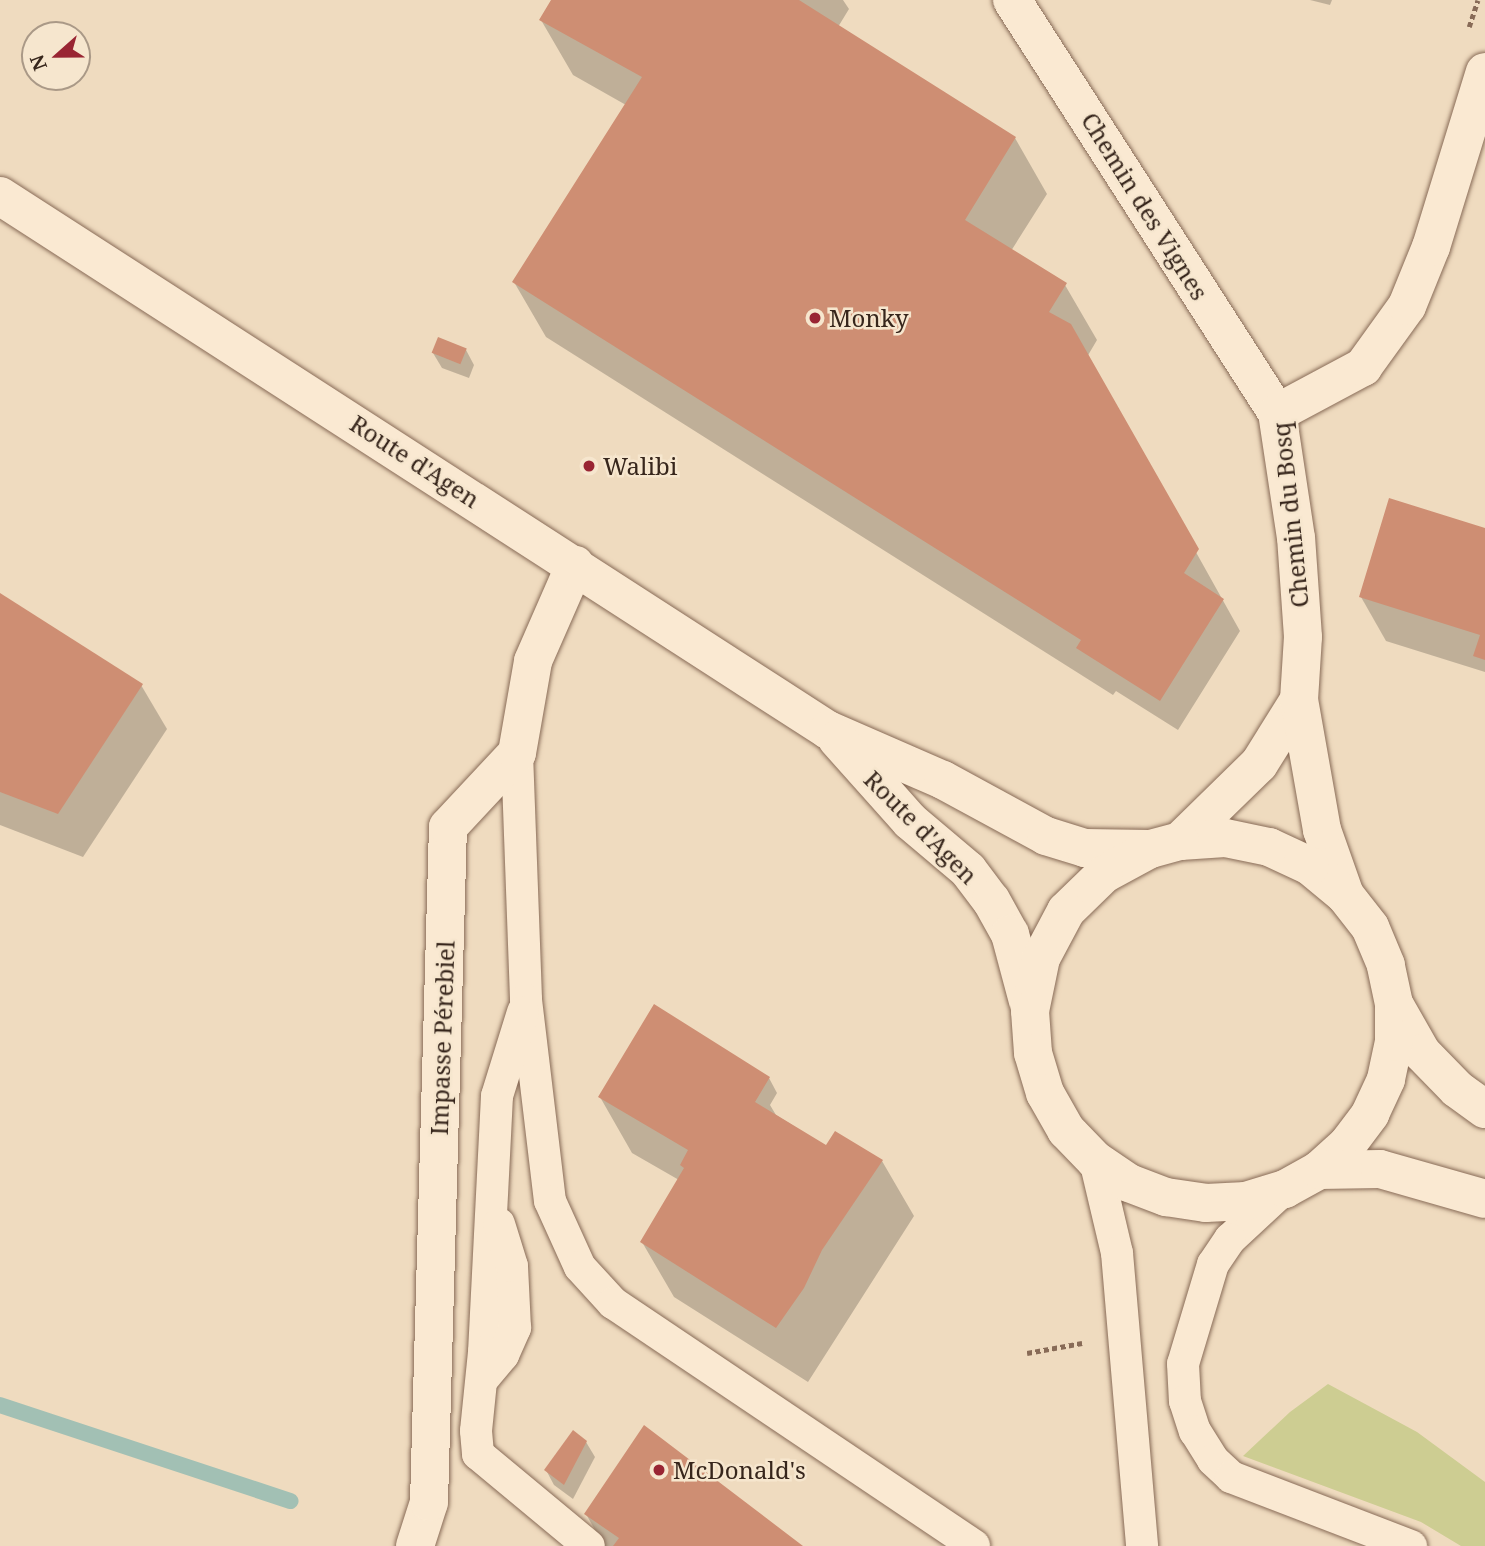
<!DOCTYPE html>
<meta charset="utf-8">
<style>
body{margin:0}
#map{position:relative;width:1485px;height:1546px;overflow:hidden;background:#efdbbf;font-family:"Noto Serif",serif}
div>[style]{position:absolute}
.green>*{inset:0;background:#cdcd92}
.shadow>*{inset:0;background:#0003}
.stream>*{height:16px;margin:-8px;padding:0 8px;transform-origin:8px;border-radius:8px;background:#a2c0b4}
.building>*{inset:0;background:#ce8e73;transform-origin:0 0}
.path>*{height:4.5px;margin-top:-2.25px;transform-origin:0;background:repeating-linear-gradient(90deg,#886b57 0 5px,transparent 0 8.5px)}
.roads{filter:drop-shadow(0 0 2px #886b57) drop-shadow(0 0 2px #886b57)}
.lane>*{height:32px;margin:-16px;padding:0 16px;transform-origin:16px;border-radius:16px;background:#fae9d2}
.street>*{height:38px;margin:-19px;padding:0 19px;transform-origin:19px;border-radius:19px;background:#fae9d2}
.secondary>*{height:38px;margin:-19px;padding:0 19px;transform-origin:19px;border-radius:19px;background:#fae9d2}
.dots>*{width:19px;height:19px;translate:-50% -50%;box-sizing:border-box;border:4px solid #f6e6ce;border-radius:50%}
span{translate:-50% -50%;white-space:nowrap;text-align:center;line-height:1.15;-webkit-text-stroke:5px #f6e6ce;paint-order:stroke}
.street-label{font-size:24px;color:#37261c}
.poi-label{font-size:24px;color:#37261c}
.left{translate:0 -50%;text-align:left}
.north{position:absolute;left:21px;top:21px;width:70px;height:70px;box-sizing:border-box;background:#f6e6ce;border:2px solid #aa9987;border-radius:50%;rotate:249deg;font-size:19px;font-weight:700;line-height:28px;text-align:center;color:#37261c}
.north::after{content:'';display:block;margin:auto;width:24px;height:32px;background:#992533;clip-path:polygon(50% 0,100% 100%,50% 72%,0 100%)}
</style>
<div id="map">
<div class="green">
<div style="clip-path:polygon(1328px 1384px,1417px 1432px,1485px 1482px,1485px 1546px,1461px 1546px,1421px 1522px,1243px 1456px,1290px 1412px)"></div>
</div>
<div class="shadow">
<div style="clip-path:polygon(553px 0,843px 0,849px 9px,838px 27px,1015px 138px,1047px 194px,1011px 251px,1065px 285px,1097px 340px,1087px 357px,1240px 631px,1178px 730px,1116px 691px,1113px 695px,546px 337px,514px 282px,626px 105px,573px 75px,541px 20px)"></div>
<div style="clip-path:polygon(1310px 0,1332px 0,1330px 5px)"></div>
<div style="clip-path:polygon(466px 350px,474px 365px,469px 378px,442px 368px,433px 353px)"></div>
<div style="clip-path:polygon(1485px 530px,1485px 672px,1386px 641px,1361px 597px)"></div>
<div style="clip-path:polygon(0 595px,141px 685px,167px 729px,83px 857px,0 825px)"></div>
<div style="clip-path:polygon(654px 1006px,769px 1078px,777px 1093px,770px 1105px,776px 1115px,827px 1147px,882px 1161px,914px 1216px,808px 1382px,674px 1297px,642px 1242px,679px 1180px,632px 1153px,600px 1097px)"></div>
<div style="clip-path:polygon(586px 1442px,595px 1457px,573px 1499px,554px 1485px,546px 1470px)"></div>
<div style="clip-path:polygon(586px 1514px,800px 1546px,604px 1546px)"></div>
</div>
<div class="stream">
<div style="left:0;top:1405px;width:306px;rotate:18.3deg"></div>
</div>
<div class="building">
<div style="clip-path:polygon(551px 0,799px 0,1016px 137px,965px 220px,1067px 283px,1049px 312px,1071px 324px,1199px 549px,1184px 573px,1224px 599px,1160px 701px,1076px 648px,1081px 640px,512px 282px,642px 77px,539px 20px)"></div>
<div style="left:438px;top:337px;width:31px;height:17px;rotate:22deg"></div>
<div style="clip-path:polygon(1389px 498px,1485px 528px,1485px 660px,1473px 656px,1480px 635px,1359px 597px)"></div>
<div style="clip-path:polygon(0 593px,143px 684px,58px 814px,0 792px)"></div>
<div style="clip-path:polygon(654px 1004px,770px 1077px,755px 1102px,826px 1145px,835px 1131px,883px 1160px,822px 1250px,804px 1288px,776px 1328px,640px 1242px,684px 1168px,680px 1165px,688px 1150px,598px 1097px)"></div>
<div style="clip-path:polygon(644px 1425px,803px 1546px,613px 1546px,619px 1538px,584px 1514px)"></div>
<div style="clip-path:polygon(573px 1430px,587px 1441px,564px 1485px,544px 1470px)"></div>
</div>
<div class="path">
<div style="left:1469px;top:27px;width:28px;rotate:-72deg"></div>
<div style="left:1027px;top:1353px;width:56px;rotate:-10.3deg"></div>
</div>
<div class="roads">
<div class="lane">
<div style="left:517px;top:753px;width:247px;rotate:87.9deg"></div>
<div style="left:526px;top:1000px;width:202px;rotate:83.2deg"></div>
<div style="left:550px;top:1201px;width:72px;rotate:65.6deg"></div>
<div style="left:580px;top:1267px;width:49px;rotate:47.5deg"></div>
<div style="left:613px;top:1303px;width:435px;rotate:33.9deg"></div>
<div style="left:523px;top:1012px;width:88px;rotate:107.2deg"></div>
<div style="left:497px;top:1096px;width:256px;rotate:92.9deg"></div>
<div style="left:484px;top:1352px;width:79px;rotate:95.8deg"></div>
<div style="left:476px;top:1431px;width:23px;rotate:85deg"></div>
<div style="left:478px;top:1454px;width:144px;rotate:39.7deg"></div>
<div style="left:1095px;top:1160px;width:96px;rotate:76.7deg"></div>
<div style="left:1117px;top:1253px;width:294px;rotate:85.1deg"></div>
<div style="left:1283px;top:1190px;width:72px;rotate:137.2deg"></div>
<div style="left:1230px;top:1239px;width:30px;rotate:124deg"></div>
<div style="left:1213px;top:1264px;width:104px;rotate:106.7deg"></div>
<div style="left:1183px;top:1364px;width:37px;rotate:87deg"></div>
<div style="left:1185px;top:1401px;width:32px;rotate:72deg"></div>
<div style="left:1195px;top:1431px;width:34px;rotate:58deg"></div>
<div style="left:1213px;top:1460px;width:25px;rotate:43deg"></div>
<div style="left:1231px;top:1477px;width:193px;rotate:21deg"></div>
<div style="left:482px;top:1380px;width:33px;rotate:-50deg"></div>
<div style="left:503px;top:1355px;width:30px;rotate:-66deg"></div>
<div style="left:515px;top:1328px;width:62px;rotate:-92.8deg"></div>
<div style="left:512px;top:1266px;width:44px;rotate:-107.2deg"></div>
</div>
<div class="street">
<div style="left:1012px;top:0;width:491px;rotate:57.3deg"></div>
<div style="left:1180px;top:841px;width:110px;rotate:-44.3deg"></div>
<div style="left:1259px;top:764px;width:75px;rotate:-58deg"></div>
<div style="left:1345px;top:895px;width:69px;rotate:-109.5deg"></div>
<div style="left:1322px;top:830px;width:132px;rotate:-100deg"></div>
<div style="left:1299px;top:700px;width:63px;rotate:-86.4deg"></div>
<div style="left:1303px;top:637px;width:99px;rotate:-94deg"></div>
<div style="left:1296px;top:538px;width:126px;rotate:-98.6deg"></div>
<div style="left:1277px;top:413px;width:98px;rotate:-28.1deg"></div>
<div style="left:1363px;top:367px;width:75px;rotate:-54.2deg"></div>
<div style="left:1407px;top:306px;width:64px;rotate:-67.9deg"></div>
<div style="left:1431px;top:247px;width:183px;rotate:-72.9deg"></div>
<div style="left:415px;top:1546px;width:46px;rotate:-72.3deg"></div>
<div style="left:429px;top:1502px;width:675px;rotate:-88.39deg"></div>
<div style="left:448px;top:827px;width:101px;rotate:-47deg"></div>
<div style="left:517px;top:753px;width:93px;rotate:-80.1deg"></div>
<div style="left:533px;top:661px;width:105px;rotate:-66.4deg"></div>
</div>
<div class="secondary">
<div style="left:0;top:196px;width:985px;rotate:32.82deg"></div>
<div style="left:828px;top:730px;width:125px;rotate:23.5deg"></div>
<div style="left:943px;top:780px;width:117px;rotate:28.5deg"></div>
<div style="left:1046px;top:836px;width:41px;rotate:17.1deg"></div>
<div style="left:1085px;top:848px;width:65px;rotate:0.9deg"></div>
<div style="left:837px;top:739px;width:110px;rotate:48.3deg"></div>
<div style="left:910px;top:821px;width:76px;rotate:40.2deg"></div>
<div style="left:968px;top:870px;width:38px;rotate:53deg"></div>
<div style="left:991px;top:900px;width:39px;rotate:61deg"></div>
<div style="left:1010px;top:934px;width:69px;rotate:75deg"></div>
<div style="left:1394px;top:1004px;width:56px;rotate:60.3deg"></div>
<div style="left:1422px;top:1053px;width:50px;rotate:45.8deg"></div>
<div style="left:1457px;top:1089px;width:34px;rotate:36deg"></div>
<div style="left:1319px;top:1170px;width:38px;rotate:-42deg"></div>
<div style="left:1347px;top:1145px;width:39px;rotate:-53deg"></div>
<div style="left:1370px;top:1114px;width:38px;rotate:-65deg"></div>
<div style="left:1386px;top:1079px;width:38px;rotate:-78deg"></div>
<div style="left:1394px;top:1042px;width:38px;rotate:-90deg"></div>
<div style="left:1394px;top:1004px;width:40px;rotate:-102deg"></div>
<div style="left:1386px;top:965px;width:41px;rotate:-112.8deg"></div>
<div style="left:1370px;top:927px;width:41px;rotate:-128deg"></div>
<div style="left:1345px;top:895px;width:45px;rotate:-140.4deg"></div>
<div style="left:1310px;top:866px;width:45px;rotate:-155.1deg"></div>
<div style="left:1269px;top:847px;width:45px;rotate:-168.4deg"></div>
<div style="left:1225px;top:838px;width:45px;rotate:176.2deg"></div>
<div style="left:1180px;top:841px;width:31px;rotate:165deg"></div>
<div style="left:1150px;top:849px;width:52px;rotate:151.5deg"></div>
<div style="left:1104px;top:874px;width:53px;rotate:135.8deg"></div>
<div style="left:1066px;top:911px;width:53px;rotate:118deg"></div>
<div style="left:1041px;top:958px;width:54px;rotate:101.7deg"></div>
<div style="left:1030px;top:1011px;width:42px;rotate:85.9deg"></div>
<div style="left:1033px;top:1053px;width:42px;rotate:73.3deg"></div>
<div style="left:1045px;top:1093px;width:43px;rotate:60.4deg"></div>
<div style="left:1066px;top:1130px;width:42px;rotate:46deg"></div>
<div style="left:1095px;top:1160px;width:41px;rotate:34.1deg"></div>
<div style="left:1129px;top:1183px;width:40px;rotate:21deg"></div>
<div style="left:1166px;top:1197px;width:40px;rotate:8.5deg"></div>
<div style="left:1206px;top:1203px;width:40px;rotate:-2.9deg"></div>
<div style="left:1246px;top:1201px;width:41px;rotate:-17.1deg"></div>
<div style="left:1285px;top:1189px;width:39px;rotate:-29deg"></div>
<div style="left:1319px;top:1170px;width:61px;rotate:-0.9deg"></div>
<div style="left:1380px;top:1169px;width:109px;rotate:15.9deg"></div>
</div>
</div>
<div class="dots">
<div style="left:815px;top:318px;background:#992533"></div>
<div style="left:589px;top:466px;background:#992533"></div>
<div style="left:659px;top:1470px;background:#992533"></div>
</div>
<div class="street-label">
<span style="left:1145px;top:206px;rotate:58deg">Chemin des Vignes</span>
<span style="left:415px;top:461px;rotate:33deg">Route d'Agen</span>
<span style="left:1290px;top:515px;rotate:-96deg">Chemin du Bosq</span>
<span style="left:921px;top:827px;rotate:45deg">Route d'Agen</span>
<span style="left:442px;top:1038px;rotate:-88deg">Impasse Pérebiel</span>
</div>
<div class="poi-label">
<span class="left" style="left:829px;top:318px">Monky</span>
<span class="left" style="left:603px;top:466px">Walibi</span>
<span class="left" style="left:673px;top:1470px">McDonald's</span>
</div>
<div class="north">N</div>
</div>
